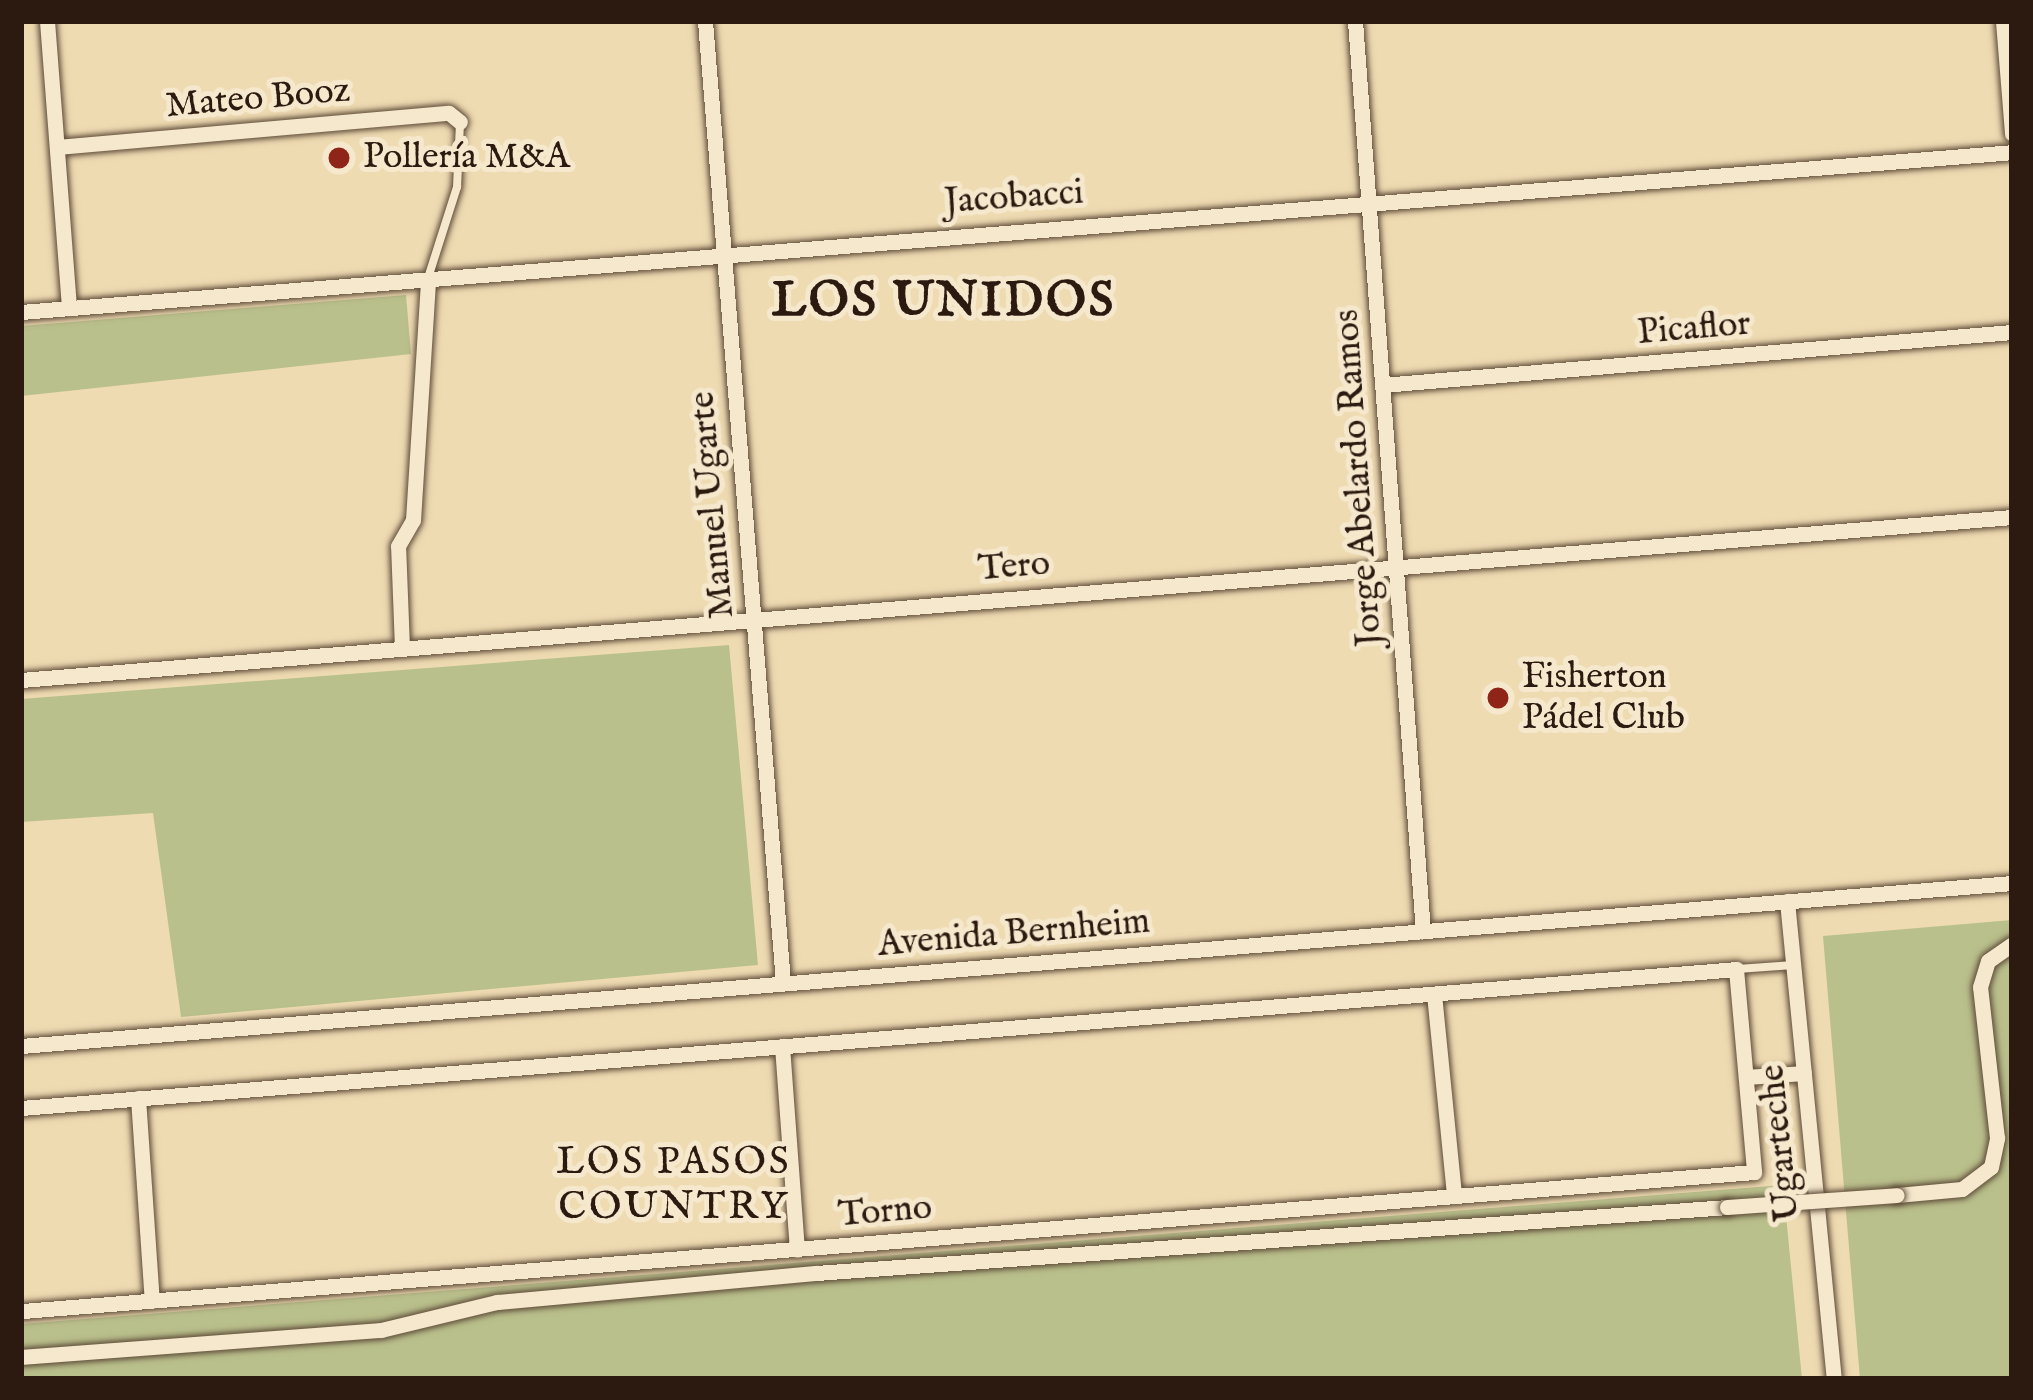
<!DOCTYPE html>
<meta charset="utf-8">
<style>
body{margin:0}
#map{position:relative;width:2033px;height:1400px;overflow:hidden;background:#efdbb2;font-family:"IM FELL English",serif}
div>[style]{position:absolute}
.green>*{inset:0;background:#bac08c}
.roads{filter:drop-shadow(0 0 3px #5d4a38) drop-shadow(0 0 3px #5d4a38)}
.service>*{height:8px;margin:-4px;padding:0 4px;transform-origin:4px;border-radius:4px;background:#f5e8cd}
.minor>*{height:15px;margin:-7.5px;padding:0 7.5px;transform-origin:7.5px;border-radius:7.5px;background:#f5e8cd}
.bridges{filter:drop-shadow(0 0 3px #5d4a38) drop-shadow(0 0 3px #5d4a38)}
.minor-bridge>*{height:15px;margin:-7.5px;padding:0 7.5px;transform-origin:7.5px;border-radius:7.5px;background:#f5e8cd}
.dots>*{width:33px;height:33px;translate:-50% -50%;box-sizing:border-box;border:6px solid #f5e8cd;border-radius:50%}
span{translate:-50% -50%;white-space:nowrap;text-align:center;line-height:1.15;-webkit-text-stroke:10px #f5e8cd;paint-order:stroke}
.street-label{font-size:36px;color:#2c190f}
.poi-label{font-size:36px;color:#2c190f}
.left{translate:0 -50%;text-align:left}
.neighbourhood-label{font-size:39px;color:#2c190f;letter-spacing:3px}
.district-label{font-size:48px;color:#2c190f;font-weight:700;letter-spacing:3px}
.frame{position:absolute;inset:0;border:24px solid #2c190f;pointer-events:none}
</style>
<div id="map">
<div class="green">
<div style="clip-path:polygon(406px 295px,411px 354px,21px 396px,21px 326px)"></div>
<div style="clip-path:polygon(729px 645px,758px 965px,181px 1017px,153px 813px,21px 822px,21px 699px)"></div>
<div style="clip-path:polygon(2012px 920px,2012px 1379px,1860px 1379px,1823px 936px)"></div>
<div style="clip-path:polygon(1783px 1185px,1802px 1379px,21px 1379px,21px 1324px)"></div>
</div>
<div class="roads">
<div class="service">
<div style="left:428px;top:278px;width:96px;rotate:-72.3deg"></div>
<div style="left:457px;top:187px;width:63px;rotate:-87.3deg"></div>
<div style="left:1738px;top:969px;width:55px;rotate:-4.2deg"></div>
</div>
<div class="minor">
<div style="left:47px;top:21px;width:288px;rotate:85.6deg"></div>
<div style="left:705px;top:21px;width:965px;rotate:85.36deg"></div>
<div style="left:1355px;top:21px;width:913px;rotate:85.73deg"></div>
<div style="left:2003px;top:21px;width:113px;rotate:85.4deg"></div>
<div style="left:57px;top:147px;width:393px;rotate:-5deg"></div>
<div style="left:449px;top:113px;width:14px;rotate:39deg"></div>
<div style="left:21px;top:312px;width:1997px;rotate:-4.59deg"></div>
<div style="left:1382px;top:385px;width:632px;rotate:-4.81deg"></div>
<div style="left:402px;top:648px;width:102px;rotate:-92.2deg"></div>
<div style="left:398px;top:546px;width:30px;rotate:-60deg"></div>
<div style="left:413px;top:520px;width:241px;rotate:-86.4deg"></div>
<div style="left:21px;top:680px;width:1998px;rotate:-4.68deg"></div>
<div style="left:1787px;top:901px;width:480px;rotate:84.4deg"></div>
<div style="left:1434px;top:994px;width:203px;rotate:84.3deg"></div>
<div style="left:21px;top:1046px;width:1998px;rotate:-4.68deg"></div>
<div style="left:782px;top:1046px;width:204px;rotate:85.8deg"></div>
<div style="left:1746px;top:1077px;width:58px;rotate:-3.9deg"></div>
<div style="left:138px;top:1098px;width:203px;rotate:86.1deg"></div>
<div style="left:21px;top:1108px;width:1721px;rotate:-4.63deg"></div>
<div style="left:1736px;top:969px;width:204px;rotate:84.9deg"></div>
<div style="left:1754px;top:1172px;width:1739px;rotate:175.41deg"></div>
<div style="left:1897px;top:1195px;width:65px;rotate:-5.3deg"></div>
<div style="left:1962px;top:1189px;width:36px;rotate:-37deg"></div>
<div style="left:1991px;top:1167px;width:30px;rotate:-78deg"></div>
<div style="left:1997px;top:1138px;width:152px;rotate:-96.4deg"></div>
<div style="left:1980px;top:987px;width:27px;rotate:-73deg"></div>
<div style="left:1988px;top:961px;width:29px;rotate:-35deg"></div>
<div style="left:21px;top:1357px;width:361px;rotate:-4.3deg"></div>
<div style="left:381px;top:1330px;width:119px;rotate:-13.6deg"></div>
<div style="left:497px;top:1302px;width:320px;rotate:-5.2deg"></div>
<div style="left:816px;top:1273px;width:913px;rotate:-4.14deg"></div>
</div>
</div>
<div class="bridges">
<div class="minor-bridge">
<div style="left:1727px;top:1207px;width:170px;rotate:-4deg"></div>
</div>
</div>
<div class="dots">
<div style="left:339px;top:158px;background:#8f2418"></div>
<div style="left:1498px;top:698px;background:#8f2418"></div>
</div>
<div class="street-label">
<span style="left:258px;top:99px;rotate:-5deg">Mateo Booz</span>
<span style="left:1014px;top:198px;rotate:-4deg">Jacobacci</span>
<span style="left:1694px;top:329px;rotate:-5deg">Picaflor</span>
<span style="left:1359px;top:478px;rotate:-94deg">Jorge Abelardo Ramos</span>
<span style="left:713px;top:505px;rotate:-95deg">Manuel Ugarte</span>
<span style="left:1014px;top:567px;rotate:-5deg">Tero</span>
<span style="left:1014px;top:934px;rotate:-5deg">Avenida Bernheim</span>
<span style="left:1781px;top:1143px;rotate:-96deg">Ugarteche</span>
<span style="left:885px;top:1212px;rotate:-5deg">Torno</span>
</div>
<div class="poi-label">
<span class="left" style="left:363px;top:158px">Pollería M&amp;A</span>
<span class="left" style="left:1522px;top:698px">Fisherton<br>Pádel Club</span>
</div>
<div class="neighbourhood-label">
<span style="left:674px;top:1186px">LOS PASOS<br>COUNTRY</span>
</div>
<div class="district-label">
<span style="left:944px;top:303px">LOS UNIDOS</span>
</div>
<div class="frame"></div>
</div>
